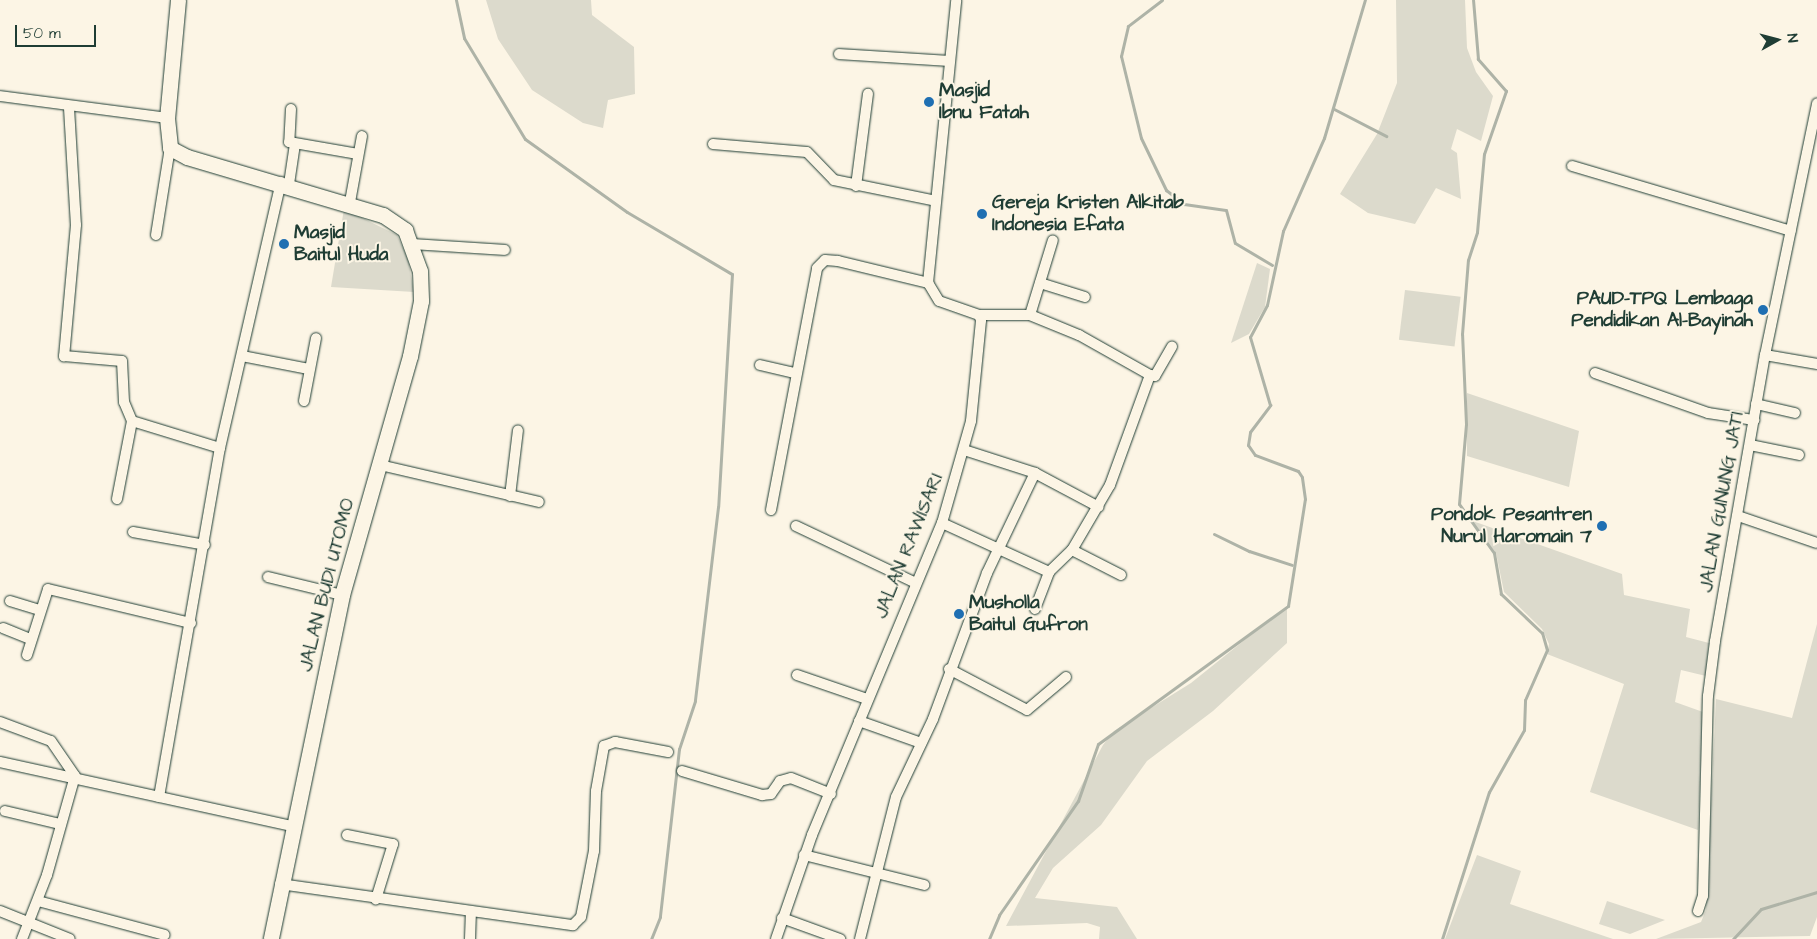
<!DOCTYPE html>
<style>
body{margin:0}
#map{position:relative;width:1817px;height:939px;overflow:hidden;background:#fcf5e5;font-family:"Architects Daughter",sans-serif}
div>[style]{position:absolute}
.green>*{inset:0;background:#dcdacc;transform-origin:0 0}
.stream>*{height:3px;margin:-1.5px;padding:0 1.5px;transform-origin:1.5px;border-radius:1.5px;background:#aeb3a7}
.roads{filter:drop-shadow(0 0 1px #1f3d34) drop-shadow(0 0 1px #1f3d34)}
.street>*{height:10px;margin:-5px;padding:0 5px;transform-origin:5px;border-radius:5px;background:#fcf5e5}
.secondary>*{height:15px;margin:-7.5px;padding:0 7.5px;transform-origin:7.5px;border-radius:7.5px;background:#fcf5e5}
.dots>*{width:14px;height:14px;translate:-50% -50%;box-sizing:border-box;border:2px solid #fcf5e5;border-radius:50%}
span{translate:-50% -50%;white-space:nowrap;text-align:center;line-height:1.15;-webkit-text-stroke:4px #fcf5e5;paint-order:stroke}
.poi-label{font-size:19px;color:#1f3d34;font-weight:700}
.left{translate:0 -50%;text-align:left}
.right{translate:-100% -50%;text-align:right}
.street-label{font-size:19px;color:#1f3d34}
.north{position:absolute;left:1752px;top:15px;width:50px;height:50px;-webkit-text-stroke:4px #fcf5e5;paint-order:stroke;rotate:83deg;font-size:14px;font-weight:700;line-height:20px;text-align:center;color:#1f3d34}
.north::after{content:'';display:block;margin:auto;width:18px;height:22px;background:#1f3d34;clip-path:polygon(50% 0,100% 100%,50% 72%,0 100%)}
.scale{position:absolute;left:15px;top:25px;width:81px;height:22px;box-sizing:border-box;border:2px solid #1f3d34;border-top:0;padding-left:6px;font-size:15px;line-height:18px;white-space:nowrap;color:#1f3d34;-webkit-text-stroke:4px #fcf5e5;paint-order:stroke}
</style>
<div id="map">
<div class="green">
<div style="clip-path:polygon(486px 0,591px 0,592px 15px,634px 47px,635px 94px,608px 100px,603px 128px,583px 123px,532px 90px,498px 39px)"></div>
<div style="clip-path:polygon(1396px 0,1465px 0,1467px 48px,1476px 72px,1493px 96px,1481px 141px,1457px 129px,1451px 149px,1457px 153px,1461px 199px,1436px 188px,1415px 224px,1368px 213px,1340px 194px,1377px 134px,1397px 83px)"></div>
<div style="clip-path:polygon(344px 209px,397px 235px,408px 259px,414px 292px,331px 287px)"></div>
<div style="clip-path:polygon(1257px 263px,1270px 269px,1265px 307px,1249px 334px,1231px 343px)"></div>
<div style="left:1405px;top:290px;width:56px;height:50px;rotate:7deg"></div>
<div style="clip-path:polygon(1467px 393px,1579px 431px,1569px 487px,1467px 456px)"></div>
<div style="clip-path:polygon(1470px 520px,1622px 574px,1624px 595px,1690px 609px,1686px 637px,1709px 643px,1706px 676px,1681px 670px,1675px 702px,1703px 712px,1698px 830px,1590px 792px,1624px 684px,1547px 654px,1549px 644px,1542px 629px,1504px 592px,1496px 553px)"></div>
<div style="clip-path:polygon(1287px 606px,1287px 643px,1213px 711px,1147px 761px,1101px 825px,1053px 868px,1035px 898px,1117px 907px,1137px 939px,1099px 939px,1100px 927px,1087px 923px,1006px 926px,1103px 745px,1114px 731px,1191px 683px)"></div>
<div style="clip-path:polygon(1817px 624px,1817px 917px,1810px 936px,1656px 939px,1701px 922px,1706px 910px,1716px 699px,1792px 718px)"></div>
<div style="clip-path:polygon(1477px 855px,1521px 871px,1510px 904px,1613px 939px,1445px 939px)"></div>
<div style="clip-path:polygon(1607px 901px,1665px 920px,1630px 934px,1599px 924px)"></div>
</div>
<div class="stream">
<div style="left:456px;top:0;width:39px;rotate:78deg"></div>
<div style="left:464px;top:38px;width:118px;rotate:58.9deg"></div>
<div style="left:525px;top:139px;width:125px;rotate:35.6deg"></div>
<div style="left:627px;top:212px;width:122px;rotate:30.6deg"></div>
<div style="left:732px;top:274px;width:233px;rotate:93.4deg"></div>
<div style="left:718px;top:507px;width:195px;rotate:96.8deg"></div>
<div style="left:695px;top:701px;width:51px;rotate:108.4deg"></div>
<div style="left:679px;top:749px;width:169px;rotate:96.5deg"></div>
<div style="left:660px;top:917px;width:24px;rotate:112deg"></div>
<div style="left:1162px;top:0;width:43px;rotate:142.6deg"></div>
<div style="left:1128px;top:26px;width:31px;rotate:103deg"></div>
<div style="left:1121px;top:56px;width:84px;rotate:76.3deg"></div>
<div style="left:1141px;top:138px;width:58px;rotate:64.3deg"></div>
<div style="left:1166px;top:190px;width:23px;rotate:38deg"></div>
<div style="left:1184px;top:204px;width:42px;rotate:8.1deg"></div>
<div style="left:1226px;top:210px;width:34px;rotate:75deg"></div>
<div style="left:1235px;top:243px;width:43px;rotate:30.7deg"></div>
<div style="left:1334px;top:109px;width:59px;rotate:27.4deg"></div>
<div style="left:1214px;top:534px;width:39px;rotate:26deg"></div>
<div style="left:1249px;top:551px;width:45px;rotate:18deg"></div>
<div style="left:989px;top:939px;width:26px;rotate:-67deg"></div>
<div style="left:999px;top:915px;width:139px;rotate:-55.3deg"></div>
<div style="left:1078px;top:801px;width:60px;rotate:-70.7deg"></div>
<div style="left:1098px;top:744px;width:235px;rotate:-36deg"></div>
<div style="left:1288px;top:606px;width:108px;rotate:-81deg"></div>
<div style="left:1305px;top:499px;width:22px;rotate:-98deg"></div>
<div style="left:1302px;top:477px;width:7px;rotate:-124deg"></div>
<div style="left:1298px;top:471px;width:46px;rotate:-159.6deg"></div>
<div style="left:1255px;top:455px;width:12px;rotate:-125deg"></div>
<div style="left:1248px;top:445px;width:13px;rotate:-81deg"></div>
<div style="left:1250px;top:432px;width:34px;rotate:-53deg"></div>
<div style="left:1270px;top:405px;width:71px;rotate:-106.4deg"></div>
<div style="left:1250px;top:337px;width:36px;rotate:-62deg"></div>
<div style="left:1267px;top:305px;width:76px;rotate:-77.8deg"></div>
<div style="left:1283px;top:231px;width:102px;rotate:-66.2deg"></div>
<div style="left:1324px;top:138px;width:144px;rotate:-73.5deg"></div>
<div style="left:1442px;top:939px;width:154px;rotate:-72.3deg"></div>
<div style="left:1489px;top:792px;width:71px;rotate:-60.6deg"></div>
<div style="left:1524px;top:730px;width:30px;rotate:-88deg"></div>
<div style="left:1525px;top:700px;width:55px;rotate:-66.3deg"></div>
<div style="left:1547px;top:650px;width:18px;rotate:-106deg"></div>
<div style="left:1542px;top:633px;width:57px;rotate:-136.4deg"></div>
<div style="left:1501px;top:594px;width:42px;rotate:-99.7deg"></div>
<div style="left:1494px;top:553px;width:60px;rotate:-125.5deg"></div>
<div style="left:1459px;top:504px;width:80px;rotate:-85deg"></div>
<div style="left:1466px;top:424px;width:90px;rotate:-92.5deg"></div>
<div style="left:1462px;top:334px;width:74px;rotate:-85.4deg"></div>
<div style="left:1468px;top:260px;width:29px;rotate:-72deg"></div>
<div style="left:1477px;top:232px;width:78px;rotate:-84.9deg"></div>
<div style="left:1484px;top:154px;width:67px;rotate:-70.8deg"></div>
<div style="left:1506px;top:91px;width:43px;rotate:-131.2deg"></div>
<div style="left:1478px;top:59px;width:59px;rotate:-94.8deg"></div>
<div style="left:1733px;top:939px;width:41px;rotate:-47deg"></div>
<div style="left:1761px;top:909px;width:59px;rotate:-16.9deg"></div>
</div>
<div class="roads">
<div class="street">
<div style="left:839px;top:54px;width:110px;rotate:3.6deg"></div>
<div style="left:0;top:96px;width:168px;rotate:7.5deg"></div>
<div style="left:69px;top:108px;width:117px;rotate:86.6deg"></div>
<div style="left:76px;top:225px;width:132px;rotate:95.2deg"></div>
<div style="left:64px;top:356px;width:58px;rotate:4.9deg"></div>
<div style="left:122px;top:361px;width:41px;rotate:87.2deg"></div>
<div style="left:124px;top:402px;width:21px;rotate:67deg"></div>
<div style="left:132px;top:421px;width:92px;rotate:17.1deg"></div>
<div style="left:291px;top:109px;width:33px;rotate:93deg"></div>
<div style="left:289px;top:142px;width:70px;rotate:9.9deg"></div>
<div style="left:713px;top:144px;width:94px;rotate:4.9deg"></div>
<div style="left:807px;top:152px;width:39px;rotate:46deg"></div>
<div style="left:834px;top:180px;width:104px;rotate:11.6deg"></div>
<div style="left:1572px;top:166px;width:228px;rotate:16.5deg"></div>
<div style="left:289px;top:184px;width:40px;rotate:-81.5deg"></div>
<div style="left:856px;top:186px;width:93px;rotate:-82.6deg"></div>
<div style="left:350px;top:202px;width:67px;rotate:-79.7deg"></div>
<div style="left:156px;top:235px;width:88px;rotate:-80.9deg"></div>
<div style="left:413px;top:244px;width:92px;rotate:3.7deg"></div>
<div style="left:1040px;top:283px;width:47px;rotate:17.3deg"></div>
<div style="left:979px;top:315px;width:51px"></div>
<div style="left:1030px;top:315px;width:53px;rotate:22.2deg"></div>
<div style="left:1079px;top:335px;width:81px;rotate:29.4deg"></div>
<div style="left:1030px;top:315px;width:78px;rotate:-73deg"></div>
<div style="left:1765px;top:355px;width:53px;rotate:9.8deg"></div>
<div style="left:242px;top:356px;width:68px;rotate:11deg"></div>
<div style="left:760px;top:365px;width:37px;rotate:13deg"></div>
<div style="left:1595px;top:373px;width:120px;rotate:19.5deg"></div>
<div style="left:1708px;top:413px;width:47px;rotate:8.7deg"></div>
<div style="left:304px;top:401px;width:64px;rotate:-79.2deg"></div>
<div style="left:1756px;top:404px;width:40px;rotate:13deg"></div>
<div style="left:1750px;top:445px;width:50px;rotate:11.5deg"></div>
<div style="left:964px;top:450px;width:75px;rotate:17.9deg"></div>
<div style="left:1035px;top:473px;width:72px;rotate:28deg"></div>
<div style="left:380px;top:465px;width:163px;rotate:13.1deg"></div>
<div style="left:510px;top:496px;width:66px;rotate:-83.1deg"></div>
<div style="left:117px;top:499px;width:79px;rotate:-79.1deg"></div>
<div style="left:771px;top:510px;width:246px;rotate:-79.2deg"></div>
<div style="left:817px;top:268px;width:11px;rotate:-45deg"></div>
<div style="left:825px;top:260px;width:13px;rotate:4deg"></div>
<div style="left:838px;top:261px;width:93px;rotate:13.7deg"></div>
<div style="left:1738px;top:516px;width:83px;rotate:18.9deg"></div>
<div style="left:942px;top:523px;width:118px;rotate:24.6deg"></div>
<div style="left:796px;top:526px;width:131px;rotate:25.4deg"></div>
<div style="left:133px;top:532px;width:73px;rotate:10.2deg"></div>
<div style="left:1072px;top:550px;width:55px;rotate:27deg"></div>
<div style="left:268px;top:577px;width:76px;rotate:13.7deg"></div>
<div style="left:10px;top:601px;width:30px;rotate:17deg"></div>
<div style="left:1035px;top:609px;width:40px;rotate:-69deg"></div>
<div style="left:1049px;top:572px;width:32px;rotate:-44deg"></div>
<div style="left:1072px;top:550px;width:75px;rotate:-59.7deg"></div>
<div style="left:1110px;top:485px;width:117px;rotate:-70deg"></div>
<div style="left:1150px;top:375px;width:5px;rotate:11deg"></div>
<div style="left:1155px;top:376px;width:34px;rotate:-60deg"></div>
<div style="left:3px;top:628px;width:29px;rotate:22deg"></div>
<div style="left:27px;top:655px;width:69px;rotate:-72.3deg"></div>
<div style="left:48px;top:589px;width:147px;rotate:13.4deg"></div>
<div style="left:949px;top:669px;width:88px;rotate:27.7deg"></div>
<div style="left:1027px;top:710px;width:51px;rotate:-40.2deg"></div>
<div style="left:797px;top:675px;width:74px;rotate:18.9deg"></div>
<div style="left:859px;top:721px;width:66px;rotate:19.5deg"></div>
<div style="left:0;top:722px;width:54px;rotate:20.4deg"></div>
<div style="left:51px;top:741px;width:42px;rotate:55.6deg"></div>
<div style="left:75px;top:776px;width:103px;rotate:105.8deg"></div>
<div style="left:47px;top:875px;width:69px;rotate:111.3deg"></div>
<div style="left:0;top:762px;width:298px;rotate:12.4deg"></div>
<div style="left:682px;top:771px;width:84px;rotate:16.7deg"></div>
<div style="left:762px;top:795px;width:9px;rotate:-6deg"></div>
<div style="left:771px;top:794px;width:16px;rotate:-55deg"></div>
<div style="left:780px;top:781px;width:11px;rotate:-15deg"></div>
<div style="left:791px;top:778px;width:43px;rotate:21.8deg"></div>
<div style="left:159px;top:797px;width:354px;rotate:-80.1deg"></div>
<div style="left:220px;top:448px;width:273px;rotate:-77.1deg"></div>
<div style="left:5px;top:811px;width:57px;rotate:13.3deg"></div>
<div style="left:347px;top:835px;width:47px;rotate:11.1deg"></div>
<div style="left:393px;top:844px;width:58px;rotate:107.2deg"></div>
<div style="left:804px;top:855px;width:124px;rotate:14deg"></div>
<div style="left:280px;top:884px;width:296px;rotate:8deg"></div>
<div style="left:573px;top:925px;width:11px;rotate:-45deg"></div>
<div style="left:581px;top:917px;width:67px;rotate:-78.9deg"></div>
<div style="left:594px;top:851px;width:60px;rotate:-88.1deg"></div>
<div style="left:596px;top:791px;width:46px;rotate:-79.9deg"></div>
<div style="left:604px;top:746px;width:12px;rotate:-20deg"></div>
<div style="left:615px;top:742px;width:54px;rotate:10.7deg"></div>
<div style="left:38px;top:901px;width:131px;rotate:15deg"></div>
<div style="left:0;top:911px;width:75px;rotate:21.8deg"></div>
<div style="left:1698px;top:911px;width:16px;rotate:-72deg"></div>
<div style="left:1703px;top:896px;width:200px;rotate:-88.6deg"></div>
<div style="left:1708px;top:696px;width:55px;rotate:-82.7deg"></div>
<div style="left:1715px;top:641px;width:290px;rotate:-80.1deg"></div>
<div style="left:1765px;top:355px;width:257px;rotate:-78.3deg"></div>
<div style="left:782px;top:918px;width:62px;rotate:19.9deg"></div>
<div style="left:470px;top:939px;width:28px;rotate:-88deg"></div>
<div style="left:776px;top:939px;width:110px;rotate:-70.9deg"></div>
<div style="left:812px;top:835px;width:338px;rotate:-67.4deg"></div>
<div style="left:942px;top:523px;width:106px;rotate:-74.1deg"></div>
<div style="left:971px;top:421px;width:101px;rotate:-84.3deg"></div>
<div style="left:981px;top:320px;width:5px;rotate:-112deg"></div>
<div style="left:979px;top:315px;width:42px;rotate:-160.7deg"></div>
<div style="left:939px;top:301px;width:21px;rotate:-121deg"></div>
<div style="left:928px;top:283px;width:284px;rotate:-84.3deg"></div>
<div style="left:860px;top:939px;width:146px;rotate:-75.8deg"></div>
<div style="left:896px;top:797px;width:86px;rotate:-64.6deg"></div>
<div style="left:933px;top:719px;width:156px;rotate:-69.7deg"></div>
<div style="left:987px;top:573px;width:111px;rotate:-64.4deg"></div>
</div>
<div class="secondary">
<div style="left:178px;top:0;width:119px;rotate:95.3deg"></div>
<div style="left:167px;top:118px;width:30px;rotate:84deg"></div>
<div style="left:170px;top:148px;width:19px;rotate:28deg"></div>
<div style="left:187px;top:157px;width:204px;rotate:16.5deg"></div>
<div style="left:383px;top:215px;width:27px;rotate:34deg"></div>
<div style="left:405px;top:230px;width:44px;rotate:69.9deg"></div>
<div style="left:420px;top:271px;width:30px;rotate:88deg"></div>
<div style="left:421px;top:301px;width:56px;rotate:101.3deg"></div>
<div style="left:410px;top:356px;width:248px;rotate:105.9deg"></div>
<div style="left:342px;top:595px;width:351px;rotate:101.7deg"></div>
</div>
</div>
<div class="dots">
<div style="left:929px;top:102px;background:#1f6fb2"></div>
<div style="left:982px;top:214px;background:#1f6fb2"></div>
<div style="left:284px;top:244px;background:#1f6fb2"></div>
<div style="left:1763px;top:310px;background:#1f6fb2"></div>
<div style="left:1602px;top:526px;background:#1f6fb2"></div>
<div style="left:959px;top:614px;background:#1f6fb2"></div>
</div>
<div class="poi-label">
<span class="left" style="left:939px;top:102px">Masjid<br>Ibnu Fatah</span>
<span class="left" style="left:992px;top:214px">Gereja Kristen Alkitab<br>Indonesia Efata</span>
<span class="left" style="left:294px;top:244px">Masjid<br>Baitul Huda</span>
<span class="right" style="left:1753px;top:310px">PAUD-TPQ Lembaga<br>Pendidikan Al-Bayinah</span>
<span class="right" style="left:1592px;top:526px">Pondok Pesantren<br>Nurul Haromain 7</span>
<span class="left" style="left:969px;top:614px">Musholla<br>Baitul Gufron</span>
</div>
<div class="street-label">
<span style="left:1722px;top:502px;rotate:-80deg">JALAN GUNUNG JATI</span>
<span style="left:909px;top:546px;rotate:-68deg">JALAN RAWISARI</span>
<span style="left:327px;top:585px;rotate:-76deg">JALAN BUDI UTOMO</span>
</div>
<div class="north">N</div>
<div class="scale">50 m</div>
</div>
